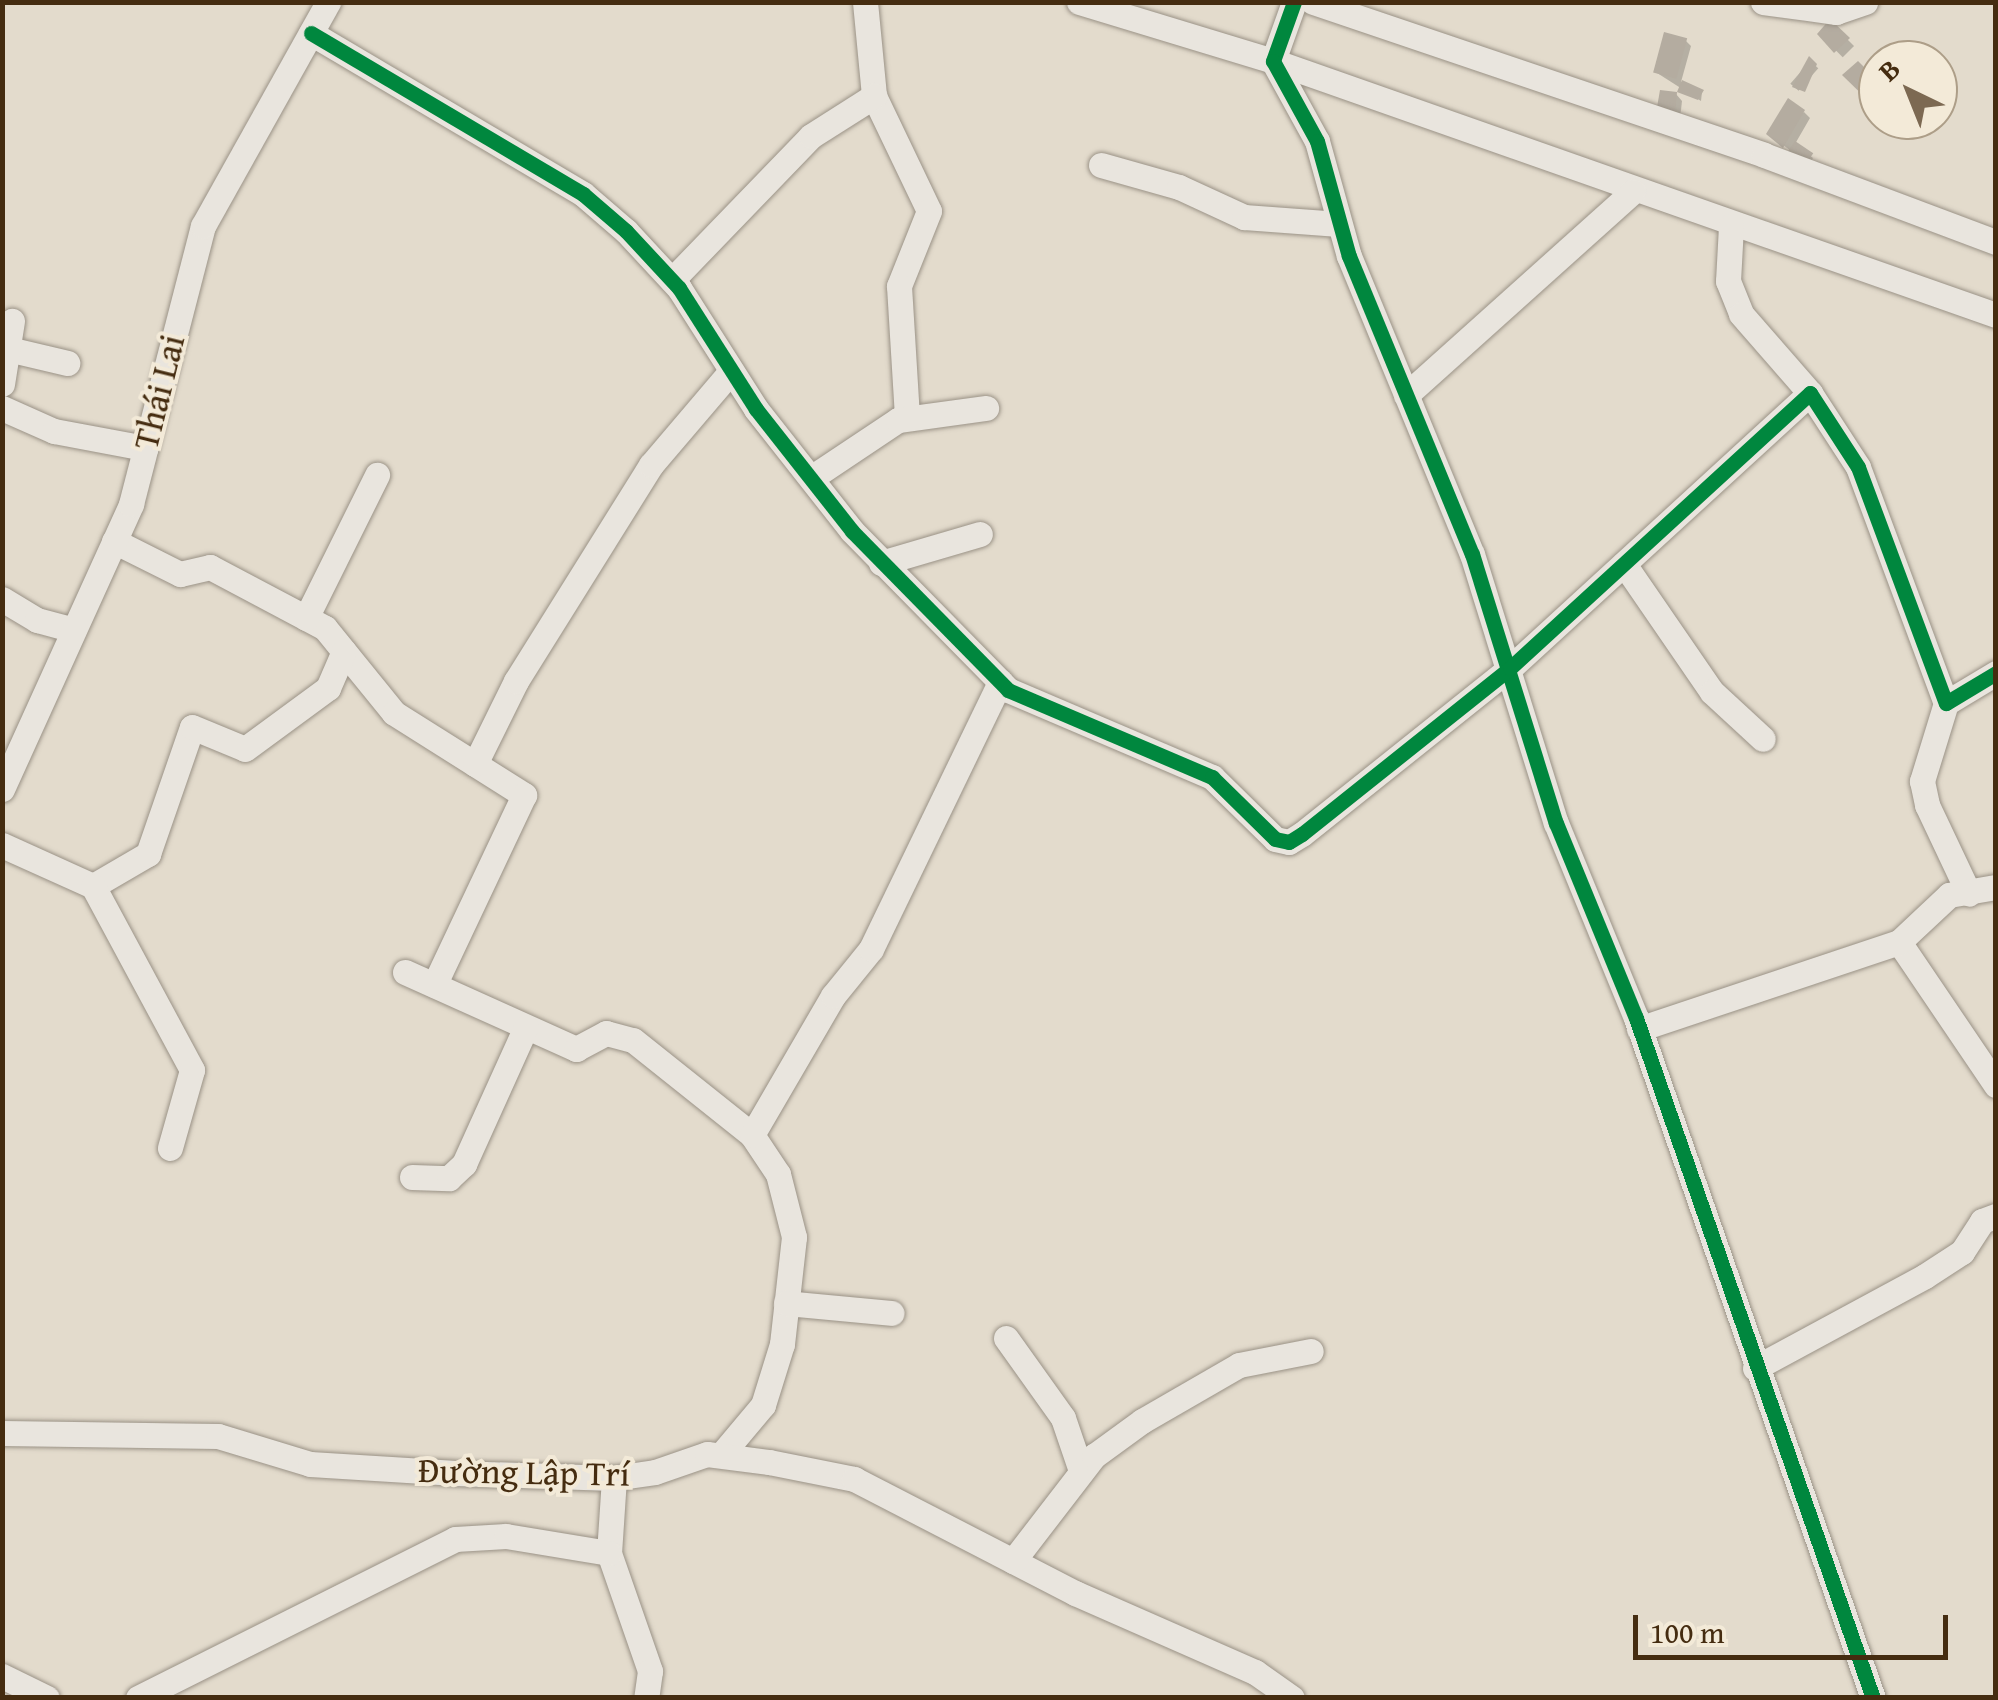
<!DOCTYPE html>
<meta charset="utf-8">
<style>
body{margin:0}
#map{position:relative;width:1998px;height:1700px;overflow:hidden;background:#e3dbcc;font-family:"Gentium Book Plus",serif}
div>[style]{position:absolute}
.shadow>*{inset:0;background:#0003;transform-origin:0 0}
.building>*{inset:0;background:#b4aca0;transform-origin:0 0}
.roads{filter:drop-shadow(0 0 2px #9a9286) drop-shadow(0 0 2px #9a9286)}
.minor>*{height:25px;margin:-12.5px;padding:0 12.5px;transform-origin:12.5px;border-radius:12.5px;background:#e9e5de}
.cycleway>*{height:15px;margin:-7.5px;padding:0 7.5px;transform-origin:7.5px;border-radius:7.5px;background:#00873e}
span{translate:-50% -50%;white-space:nowrap;text-align:center;line-height:1.15;-webkit-text-stroke:8px #f3ead8;paint-order:stroke}
.street-label{font-size:35px;color:#452c10}
.frame{position:absolute;inset:0;border:5px solid #452c10;pointer-events:none}
.north{position:absolute;left:1858px;top:40px;width:100px;height:100px;box-sizing:border-box;background:#f3ead8;border:2px solid #ad9e88;border-radius:50%;rotate:317deg;font-size:28px;font-weight:700;line-height:40px;text-align:center;color:#452c10}
.north::after{content:'';display:block;margin:auto;width:35px;height:45px;background:#7c6952;clip-path:polygon(50% 0,100% 100%,50% 72%,0 100%)}
.scale{position:absolute;left:1633px;top:1615px;width:315px;height:45px;box-sizing:border-box;border:5px solid #452c10;border-top:0;padding-left:12px;font-size:30px;line-height:35px;white-space:nowrap;color:#452c10;-webkit-text-stroke:8px #f3ead8;paint-order:stroke}
</style>
<div id="map">
<div class="shadow">
<div style="left:1830px;top:22px;width:34px;height:16px;rotate:45deg"></div>
<div style="clip-path:polygon(1685px 40px,1691px 46px,1681px 82px,1702px 92px,1701px 101px,1654px 71px)"></div>
<div style="left:1810px;top:61px;width:11px;height:30px;rotate:41deg"></div>
<div style="clip-path:polygon(1676px 94px,1682px 101px,1679px 128px,1665px 119px)"></div>
<div style="clip-path:polygon(1804px 112px,1810px 118px,1795px 144px,1813px 158px,1809px 165px,1769px 134px)"></div>
</div>
<div class="building">
<div style="clip-path:polygon(1830px 19px,1850px 38px,1834px 53px,1817px 34px)"></div>
<div style="left:1664px;top:32px;width:24px;height:42px;rotate:15deg"></div>
<div style="clip-path:polygon(1809px 56px,1817px 64px,1805px 92px,1792px 87px)"></div>
<div style="clip-path:polygon(1858px 61px,1878px 81px,1878px 110px,1842px 75px)"></div>
<div style="clip-path:polygon(1682px 80px,1704px 90px,1698px 100px,1677px 92px)"></div>
<div style="clip-path:polygon(1660px 90px,1677px 92px,1674px 124px,1656px 113px)"></div>
<div style="clip-path:polygon(1788px 98px,1805px 110px,1783px 148px,1766px 134px)"></div>
<div style="left:1795px;top:141px;width:22px;height:14px;rotate:34deg"></div>
</div>
<div class="roads">
<div class="minor">
<div style="left:865px;top:2px;width:94px;rotate:84.5deg"></div>
<div style="left:874px;top:96px;width:127px;rotate:64.4deg"></div>
<div style="left:929px;top:211px;width:81px;rotate:111.8deg"></div>
<div style="left:899px;top:286px;width:131px;rotate:86.5deg"></div>
<div style="left:1079px;top:2px;width:203px;rotate:16.9deg"></div>
<div style="left:1273px;top:61px;width:766px;rotate:19.36deg"></div>
<div style="left:1294px;top:2px;width:63px;rotate:109.6deg"></div>
<div style="left:1273px;top:61px;width:91px;rotate:61.2deg"></div>
<div style="left:1317px;top:141px;width:119px;rotate:74.5deg"></div>
<div style="left:1349px;top:256px;width:322px;rotate:67.6deg"></div>
<div style="left:1472px;top:554px;width:282px;rotate:72.7deg"></div>
<div style="left:1556px;top:823px;width:211px;rotate:67.7deg"></div>
<div style="left:1636px;top:1018px;width:720px;rotate:70.79deg"></div>
<div style="left:1313px;top:2px;width:476px;rotate:18.7deg"></div>
<div style="left:1764px;top:155px;width:248px;rotate:20.6deg"></div>
<div style="left:1763px;top:2px;width:74px;rotate:7.8deg"></div>
<div style="left:1836px;top:12px;width:31px;rotate:-19deg"></div>
<div style="left:311px;top:33px;width:316px;rotate:30.6deg"></div>
<div style="left:583px;top:194px;width:57px;rotate:40.7deg"></div>
<div style="left:626px;top:231px;width:78px;rotate:47.1deg"></div>
<div style="left:679px;top:288px;width:143px;rotate:57.5deg"></div>
<div style="left:756px;top:409px;width:155px;rotate:51.8deg"></div>
<div style="left:852px;top:531px;width:223px;rotate:45.5deg"></div>
<div style="left:1008px;top:690px;width:222px;rotate:23.1deg"></div>
<div style="left:1212px;top:777px;width:88px;rotate:44.5deg"></div>
<div style="left:1275px;top:839px;width:14px;rotate:12deg"></div>
<div style="left:1289px;top:842px;width:15px;rotate:-32deg"></div>
<div style="left:1302px;top:834px;width:266px;rotate:-38.6deg"></div>
<div style="left:1510px;top:668px;width:407px;rotate:-42.5deg"></div>
<div style="left:1810px;top:393px;width:88px;rotate:57deg"></div>
<div style="left:1858px;top:467px;width:252px;rotate:69.6deg"></div>
<div style="left:1946px;top:703px;width:58px;rotate:-31deg"></div>
<div style="left:1101px;top:165px;width:81px;rotate:15.8deg"></div>
<div style="left:1179px;top:187px;width:72px;rotate:24.8deg"></div>
<div style="left:1244px;top:217px;width:95px;rotate:4.2deg"></div>
<div style="left:1731px;top:226px;width:55px;rotate:93.1deg"></div>
<div style="left:1728px;top:281px;width:35px;rotate:68deg"></div>
<div style="left:1741px;top:314px;width:105px;rotate:48.9deg"></div>
<div style="left:672px;top:280px;width:200px;rotate:-46deg"></div>
<div style="left:811px;top:136px;width:75px;rotate:-32.4deg"></div>
<div style="left:8px;top:349px;width:61px;rotate:13.3deg"></div>
<div style="left:2px;top:384px;width:64px;rotate:-81deg"></div>
<div style="left:1406px;top:395px;width:305px;rotate:-41.9deg"></div>
<div style="left:2px;top:408px;width:57px;rotate:23.9deg"></div>
<div style="left:54px;top:431px;width:93px;rotate:10.6deg"></div>
<div style="left:814px;top:476px;width:101px;rotate:-33.7deg"></div>
<div style="left:898px;top:420px;width:89px;rotate:-7.8deg"></div>
<div style="left:114px;top:541px;width:74px;rotate:26.6deg"></div>
<div style="left:180px;top:574px;width:31px;rotate:-13deg"></div>
<div style="left:210px;top:567px;width:130px;rotate:27.9deg"></div>
<div style="left:325px;top:628px;width:109px;rotate:50.9deg"></div>
<div style="left:394px;top:713px;width:154px;rotate:32.2deg"></div>
<div style="left:524px;top:795px;width:210px;rotate:115.3deg"></div>
<div style="left:881px;top:563px;width:103px;rotate:-16.3deg"></div>
<div style="left:1624px;top:564px;width:155px;rotate:55.5deg"></div>
<div style="left:1712px;top:692px;width:69px;rotate:42.7deg"></div>
<div style="left:2px;top:599px;width:41px;rotate:31deg"></div>
<div style="left:37px;top:620px;width:38px;rotate:15deg"></div>
<div style="left:306px;top:618px;width:160px;rotate:-63.6deg"></div>
<div style="left:1946px;top:703px;width:82px;rotate:107.1deg"></div>
<div style="left:1922px;top:781px;width:25px;rotate:78deg"></div>
<div style="left:1927px;top:805px;width:98px;rotate:64.7deg"></div>
<div style="left:475px;top:764px;width:93px;rotate:-63.7deg"></div>
<div style="left:516px;top:681px;width:255px;rotate:-58deg"></div>
<div style="left:651px;top:465px;width:123px;rotate:-49.6deg"></div>
<div style="left:2px;top:789px;width:313px;rotate:-65.6deg"></div>
<div style="left:131px;top:504px;width:287px;rotate:-75.5deg"></div>
<div style="left:203px;top:226px;width:257px;rotate:-60.8deg"></div>
<div style="left:2px;top:845px;width:100px;rotate:24.3deg"></div>
<div style="left:93px;top:886px;width:64px;rotate:-30.2deg"></div>
<div style="left:148px;top:854px;width:134px;rotate:-70.9deg"></div>
<div style="left:192px;top:727px;width:57px;rotate:22.5deg"></div>
<div style="left:245px;top:749px;width:103px;rotate:-36.3deg"></div>
<div style="left:328px;top:688px;width:40px;rotate:-66.6deg"></div>
<div style="left:93px;top:886px;width:209px;rotate:61.7deg"></div>
<div style="left:192px;top:1070px;width:81px;rotate:105.8deg"></div>
<div style="left:1899px;top:942px;width:173px;rotate:55.9deg"></div>
<div style="left:405px;top:972px;width:188px;rotate:24.2deg"></div>
<div style="left:576px;top:1049px;width:34px;rotate:-28deg"></div>
<div style="left:606px;top:1033px;width:28px;rotate:15deg"></div>
<div style="left:633px;top:1040px;width:152px;rotate:38.6deg"></div>
<div style="left:752px;top:1135px;width:47px;rotate:56.3deg"></div>
<div style="left:778px;top:1174px;width:65px;rotate:75.7deg"></div>
<div style="left:794px;top:1237px;width:108px;rotate:96.4deg"></div>
<div style="left:782px;top:1344px;width:64px;rotate:107.3deg"></div>
<div style="left:763px;top:1405px;width:65px;rotate:130deg"></div>
<div style="left:1639px;top:1029px;width:274px;rotate:-18.5deg"></div>
<div style="left:1899px;top:942px;width:69px;rotate:-43.2deg"></div>
<div style="left:1949px;top:895px;width:48px;rotate:-9.7deg"></div>
<div style="left:752px;top:1135px;width:161px;rotate:-59.8deg"></div>
<div style="left:833px;top:996px;width:60px;rotate:-51deg"></div>
<div style="left:871px;top:949px;width:297px;rotate:-64.2deg"></div>
<div style="left:412px;top:1177px;width:37px;rotate:2deg"></div>
<div style="left:449px;top:1178px;width:21px;rotate:-43deg"></div>
<div style="left:464px;top:1164px;width:150px;rotate:-65.7deg"></div>
<div style="left:786px;top:1303px;width:106px;rotate:5.4deg"></div>
<div style="left:1006px;top:1338px;width:98px;rotate:54.5deg"></div>
<div style="left:1063px;top:1418px;width:56px;rotate:71.2deg"></div>
<div style="left:1755px;top:1368px;width:193px;rotate:-28.4deg"></div>
<div style="left:1925px;top:1276px;width:44px;rotate:-33deg"></div>
<div style="left:1962px;top:1252px;width:37px;rotate:-57deg"></div>
<div style="left:1982px;top:1221px;width:15px;rotate:-20deg"></div>
<div style="left:2px;top:1433px;width:216px;rotate:0.8deg"></div>
<div style="left:218px;top:1436px;width:96px;rotate:16.9deg"></div>
<div style="left:310px;top:1464px;width:146px;rotate:3.5deg"></div>
<div style="left:456px;top:1473px;width:158px;rotate:1.8deg"></div>
<div style="left:614px;top:1478px;width:41px;rotate:-8.3deg"></div>
<div style="left:655px;top:1472px;width:55px;rotate:-19.1deg"></div>
<div style="left:707px;top:1454px;width:63px;rotate:7.4deg"></div>
<div style="left:769px;top:1462px;width:87px;rotate:11.3deg"></div>
<div style="left:854px;top:1479px;width:249px;rotate:27.3deg"></div>
<div style="left:1075px;top:1593px;width:197px;rotate:23.7deg"></div>
<div style="left:1255px;top:1672px;width:45px;rotate:35.1deg"></div>
<div style="left:614px;top:1478px;width:75px;rotate:93.8deg"></div>
<div style="left:609px;top:1553px;width:125px;rotate:70.8deg"></div>
<div style="left:650px;top:1671px;width:27px;rotate:98deg"></div>
<div style="left:1013px;top:1561px;width:133px;rotate:-52.4deg"></div>
<div style="left:1094px;top:1456px;width:59px;rotate:-36.1deg"></div>
<div style="left:1142px;top:1421px;width:112px;rotate:-30deg"></div>
<div style="left:1239px;top:1365px;width:73px;rotate:-11deg"></div>
<div style="left:2px;top:1676px;width:50px;rotate:26.1deg"></div>
<div style="left:138px;top:1698px;width:355px;rotate:-26.6deg"></div>
<div style="left:455px;top:1539px;width:51px;rotate:-3.4deg"></div>
<div style="left:506px;top:1536px;width:104px;rotate:9.4deg"></div>
</div>
</div>
<div class="cycleway">
<div style="left:1294px;top:2px;width:63px;rotate:109.6deg"></div>
<div style="left:1273px;top:61px;width:91px;rotate:61.2deg"></div>
<div style="left:1317px;top:141px;width:119px;rotate:74.5deg"></div>
<div style="left:1349px;top:256px;width:322px;rotate:67.6deg"></div>
<div style="left:1472px;top:554px;width:282px;rotate:72.7deg"></div>
<div style="left:1556px;top:823px;width:211px;rotate:67.7deg"></div>
<div style="left:1636px;top:1018px;width:720px;rotate:70.79deg"></div>
<div style="left:311px;top:33px;width:316px;rotate:30.6deg"></div>
<div style="left:583px;top:194px;width:57px;rotate:40.7deg"></div>
<div style="left:626px;top:231px;width:78px;rotate:47.1deg"></div>
<div style="left:679px;top:288px;width:143px;rotate:57.5deg"></div>
<div style="left:756px;top:409px;width:155px;rotate:51.8deg"></div>
<div style="left:852px;top:531px;width:223px;rotate:45.5deg"></div>
<div style="left:1008px;top:690px;width:222px;rotate:23.1deg"></div>
<div style="left:1212px;top:777px;width:88px;rotate:44.5deg"></div>
<div style="left:1275px;top:839px;width:14px;rotate:12deg"></div>
<div style="left:1289px;top:842px;width:15px;rotate:-32deg"></div>
<div style="left:1302px;top:834px;width:266px;rotate:-38.6deg"></div>
<div style="left:1510px;top:668px;width:407px;rotate:-42.5deg"></div>
<div style="left:1810px;top:393px;width:88px;rotate:57deg"></div>
<div style="left:1858px;top:467px;width:252px;rotate:69.6deg"></div>
<div style="left:1946px;top:703px;width:58px;rotate:-31deg"></div>
</div>
<div class="street-label">
<span style="left:159px;top:392px;rotate:-76deg">Thái Lai</span>
<span style="left:524px;top:1472px;rotate:1deg">Đường Lập Trí</span>
</div>
<div class="frame"></div>
<div class="north">B</div>
<div class="scale">100 m</div>
</div>
